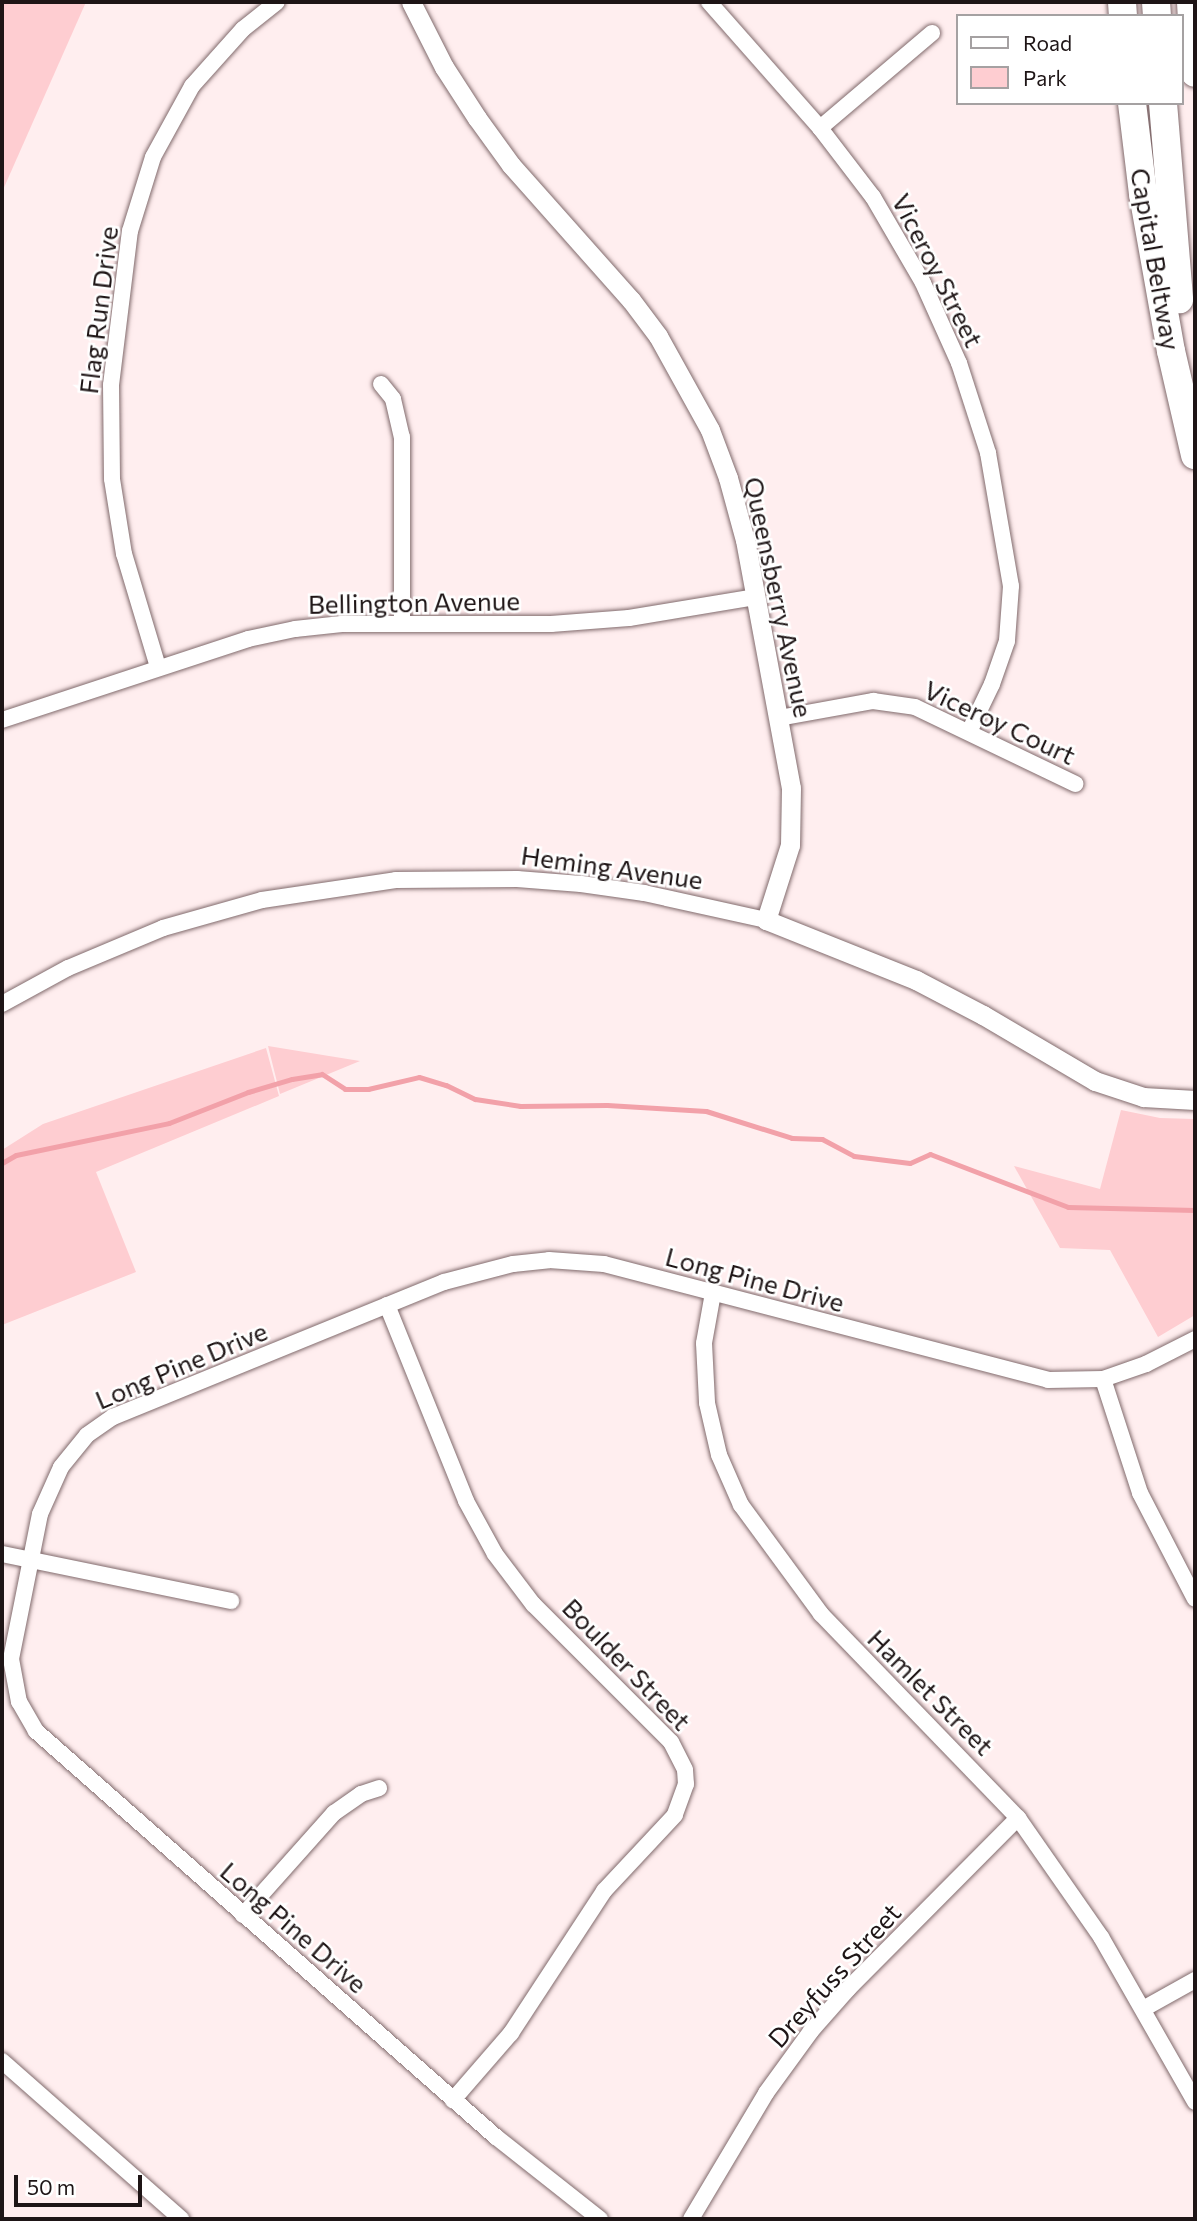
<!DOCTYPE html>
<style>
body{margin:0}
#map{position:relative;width:1197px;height:2221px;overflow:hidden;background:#ffeeef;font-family:Commissioner,sans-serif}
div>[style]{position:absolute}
.green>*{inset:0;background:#fecdd1}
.stream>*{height:5px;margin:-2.5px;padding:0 2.5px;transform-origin:2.5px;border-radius:2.5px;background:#f2a1a9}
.roads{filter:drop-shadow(0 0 2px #816a6c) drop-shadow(0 0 2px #816a6c)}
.minor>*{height:16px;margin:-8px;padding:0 8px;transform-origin:8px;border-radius:8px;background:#fff}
.tertiary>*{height:19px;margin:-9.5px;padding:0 9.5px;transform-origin:9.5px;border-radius:9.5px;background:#fff}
.motorway>*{height:28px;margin:-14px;padding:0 14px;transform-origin:14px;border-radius:14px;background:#fff}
span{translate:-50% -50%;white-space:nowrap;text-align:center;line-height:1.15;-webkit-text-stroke:5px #fff;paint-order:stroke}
.street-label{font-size:26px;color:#1e1516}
.frame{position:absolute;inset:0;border:4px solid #1e1516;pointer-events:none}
.legend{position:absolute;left:956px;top:14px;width:228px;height:91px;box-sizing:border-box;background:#fff;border:2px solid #a5a1a2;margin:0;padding:9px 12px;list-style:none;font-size:21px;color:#1e1516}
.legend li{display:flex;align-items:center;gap:14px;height:35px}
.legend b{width:35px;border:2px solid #a5a1a2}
.scale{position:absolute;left:14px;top:2175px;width:128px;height:32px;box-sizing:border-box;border:4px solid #1e1516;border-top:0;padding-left:9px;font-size:21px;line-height:24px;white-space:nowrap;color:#1e1516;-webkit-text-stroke:5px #fff;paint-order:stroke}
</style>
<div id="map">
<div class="green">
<div style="clip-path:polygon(2px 2px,86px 2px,2px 192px)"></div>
<div style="clip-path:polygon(268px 1046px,329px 1056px,360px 1061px,280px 1094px)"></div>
<div style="clip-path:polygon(266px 1048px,279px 1096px,96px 1172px,136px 1272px,2px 1325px,2px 1150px,43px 1124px)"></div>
<div style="clip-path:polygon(1121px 1110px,1160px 1118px,1195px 1119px,1195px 1315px,1158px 1337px,1110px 1250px,1060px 1248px,1014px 1166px,1100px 1189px)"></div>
</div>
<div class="stream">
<div style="left:2px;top:1163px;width:16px;rotate:-30deg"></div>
<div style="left:16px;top:1155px;width:156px;rotate:-11.8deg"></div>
<div style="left:169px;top:1123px;width:85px;rotate:-21.4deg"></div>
<div style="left:248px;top:1092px;width:46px;rotate:-16.5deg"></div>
<div style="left:292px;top:1079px;width:30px;rotate:-9deg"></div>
<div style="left:322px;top:1074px;width:27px;rotate:33deg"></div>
<div style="left:345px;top:1089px;width:23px"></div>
<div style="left:368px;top:1089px;width:52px;rotate:-13.2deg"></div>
<div style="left:419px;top:1077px;width:28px;rotate:17deg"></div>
<div style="left:446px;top:1085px;width:32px;rotate:26deg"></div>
<div style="left:475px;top:1099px;width:46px;rotate:8.8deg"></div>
<div style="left:520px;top:1106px;width:87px;rotate:-0.7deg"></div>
<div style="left:607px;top:1105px;width:99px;rotate:3.5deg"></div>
<div style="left:706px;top:1111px;width:90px;rotate:17.4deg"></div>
<div style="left:792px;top:1138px;width:30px;rotate:2deg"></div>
<div style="left:822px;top:1139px;width:36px;rotate:28deg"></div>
<div style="left:854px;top:1156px;width:56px;rotate:7.1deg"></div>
<div style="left:910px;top:1163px;width:22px;rotate:-24deg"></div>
<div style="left:930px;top:1154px;width:148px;rotate:21deg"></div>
<div style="left:1068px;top:1207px;width:127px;rotate:1.4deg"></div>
</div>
<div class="roads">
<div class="minor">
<div style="left:709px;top:2px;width:168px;rotate:48.6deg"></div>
<div style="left:820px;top:128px;width:87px;rotate:52.5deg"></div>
<div style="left:873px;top:197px;width:99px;rotate:59.8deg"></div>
<div style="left:923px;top:283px;width:88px;rotate:65.8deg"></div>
<div style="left:959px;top:363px;width:95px;rotate:72.1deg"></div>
<div style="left:988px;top:453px;width:135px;rotate:80.2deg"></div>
<div style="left:1011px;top:586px;width:55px;rotate:94.2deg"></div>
<div style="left:1007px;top:641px;width:46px;rotate:109.2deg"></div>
<div style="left:992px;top:684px;width:53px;rotate:115.6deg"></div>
<div style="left:820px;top:128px;width:147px;rotate:-40.3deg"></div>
<div style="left:381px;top:384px;width:19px;rotate:51deg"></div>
<div style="left:393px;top:399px;width:39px;rotate:77deg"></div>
<div style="left:402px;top:437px;width:186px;rotate:90deg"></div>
<div style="left:158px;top:667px;width:118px;rotate:-106.7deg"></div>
<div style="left:124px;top:554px;width:76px;rotate:-99.1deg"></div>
<div style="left:112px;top:479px;width:94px;rotate:-90.6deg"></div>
<div style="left:111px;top:385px;width:155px;rotate:-83deg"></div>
<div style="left:130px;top:231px;width:77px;rotate:-72.7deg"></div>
<div style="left:153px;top:157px;width:81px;rotate:-61.2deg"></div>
<div style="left:192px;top:86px;width:76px;rotate:-48.2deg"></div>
<div style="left:243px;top:29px;width:43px;rotate:-38.5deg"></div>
<div style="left:779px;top:718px;width:96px;rotate:-10.3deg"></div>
<div style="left:873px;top:701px;width:42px;rotate:8.1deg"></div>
<div style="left:915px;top:707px;width:178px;rotate:25.6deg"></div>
<div style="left:2px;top:720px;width:259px;rotate:-18.2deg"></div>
<div style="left:248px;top:639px;width:48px;rotate:-12deg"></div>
<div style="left:295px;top:629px;width:47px;rotate:-6.1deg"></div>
<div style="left:342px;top:624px;width:209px"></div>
<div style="left:551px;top:624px;width:78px;rotate:-4.4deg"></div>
<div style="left:629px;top:618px;width:129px;rotate:-9.4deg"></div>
<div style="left:2px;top:1004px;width:75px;rotate:-28.6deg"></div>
<div style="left:68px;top:968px;width:103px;rotate:-22.8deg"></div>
<div style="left:163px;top:928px;width:103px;rotate:-15.8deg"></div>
<div style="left:262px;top:900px;width:135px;rotate:-8.5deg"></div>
<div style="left:396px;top:880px;width:121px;rotate:-0.5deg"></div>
<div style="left:517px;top:879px;width:64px;rotate:4.5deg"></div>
<div style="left:581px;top:884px;width:64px;rotate:8.1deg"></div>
<div style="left:644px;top:893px;width:125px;rotate:12.5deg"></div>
<div style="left:713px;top:1293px;width:51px;rotate:100.2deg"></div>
<div style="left:704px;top:1343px;width:60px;rotate:87.1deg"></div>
<div style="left:707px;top:1403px;width:53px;rotate:77deg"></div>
<div style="left:719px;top:1455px;width:55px;rotate:66.3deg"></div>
<div style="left:741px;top:1505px;width:135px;rotate:53.7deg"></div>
<div style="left:821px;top:1614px;width:284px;rotate:46deg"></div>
<div style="left:1018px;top:1818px;width:145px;rotate:55.1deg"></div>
<div style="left:1101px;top:1937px;width:190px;rotate:60.3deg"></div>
<div style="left:387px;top:1305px;width:211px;rotate:68deg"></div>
<div style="left:466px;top:1501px;width:60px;rotate:61.3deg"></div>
<div style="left:495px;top:1554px;width:63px;rotate:52.8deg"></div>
<div style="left:533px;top:1604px;width:195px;rotate:45deg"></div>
<div style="left:671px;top:1742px;width:31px;rotate:63deg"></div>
<div style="left:685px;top:1770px;width:14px;rotate:86deg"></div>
<div style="left:686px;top:1784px;width:33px;rotate:110deg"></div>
<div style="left:675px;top:1815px;width:104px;rotate:133.1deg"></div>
<div style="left:604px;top:1891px;width:170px;rotate:123.2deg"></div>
<div style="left:511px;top:2033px;width:89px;rotate:130.9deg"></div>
<div style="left:1103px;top:1379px;width:120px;rotate:72deg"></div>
<div style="left:1140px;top:1493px;width:119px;rotate:62.6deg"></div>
<div style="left:2px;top:1554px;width:234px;rotate:11.6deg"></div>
<div style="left:243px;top:1915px;width:137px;rotate:-48.3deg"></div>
<div style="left:334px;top:1813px;width:33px;rotate:-35deg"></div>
<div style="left:361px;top:1794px;width:19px;rotate:-18deg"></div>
<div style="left:1143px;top:2009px;width:60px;rotate:-29.1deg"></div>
<div style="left:2px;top:2061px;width:239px;rotate:41.4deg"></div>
<div style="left:600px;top:2219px;width:132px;rotate:-141.7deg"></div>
<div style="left:496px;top:2137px;width:614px;rotate:-138.57deg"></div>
<div style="left:36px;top:1731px;width:34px;rotate:-120deg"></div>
<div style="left:19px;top:1702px;width:44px;rotate:-100.5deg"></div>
<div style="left:11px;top:1659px;width:148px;rotate:-78.7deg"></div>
<div style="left:40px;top:1514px;width:51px;rotate:-65.9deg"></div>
<div style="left:61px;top:1467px;width:41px;rotate:-50.9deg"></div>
<div style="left:87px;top:1435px;width:32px;rotate:-35deg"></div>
<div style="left:113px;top:1417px;width:357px;rotate:-22.2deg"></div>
<div style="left:444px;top:1282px;width:71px;rotate:-14.6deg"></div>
<div style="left:513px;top:1264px;width:36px;rotate:-6deg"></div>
<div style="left:549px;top:1260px;width:55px;rotate:4.2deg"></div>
<div style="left:604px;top:1264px;width:459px;rotate:14.6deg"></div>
<div style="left:1048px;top:1380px;width:55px;rotate:-1deg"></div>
<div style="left:1103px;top:1379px;width:46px;rotate:-19.2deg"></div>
<div style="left:1146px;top:1364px;width:55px;rotate:-27deg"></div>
<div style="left:691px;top:2219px;width:147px;rotate:-59.2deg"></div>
<div style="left:766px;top:2093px;width:77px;rotate:-54deg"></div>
<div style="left:811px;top:2031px;width:56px;rotate:-48.6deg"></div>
<div style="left:848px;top:1989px;width:241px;rotate:-45.2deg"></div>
</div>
<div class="tertiary">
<div style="left:411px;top:2px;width:73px;rotate:63.1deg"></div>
<div style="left:444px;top:67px;width:61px;rotate:57.1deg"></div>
<div style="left:477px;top:118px;width:58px;rotate:54.1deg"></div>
<div style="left:511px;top:165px;width:181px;rotate:48.4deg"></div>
<div style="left:631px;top:300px;width:45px;rotate:53.1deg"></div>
<div style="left:658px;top:336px;width:107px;rotate:61deg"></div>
<div style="left:710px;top:430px;width:51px;rotate:69.4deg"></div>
<div style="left:728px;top:478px;width:64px;rotate:74.7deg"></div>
<div style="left:745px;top:540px;width:252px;rotate:79.5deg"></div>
<div style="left:791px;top:788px;width:57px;rotate:91deg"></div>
<div style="left:790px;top:845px;width:79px;rotate:107.7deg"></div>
<div style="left:766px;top:920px;width:162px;rotate:21.8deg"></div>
<div style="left:916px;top:980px;width:76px;rotate:27.6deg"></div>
<div style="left:983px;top:1015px;width:130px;rotate:30.5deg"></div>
<div style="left:1095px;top:1081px;width:51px;rotate:18.4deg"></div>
<div style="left:1143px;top:1097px;width:52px;rotate:3.3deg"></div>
</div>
<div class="motorway">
<div style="left:1122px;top:2px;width:14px;rotate:86deg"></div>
<div style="left:1156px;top:2px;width:14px;rotate:86deg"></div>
<div style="left:1191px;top:2px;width:71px;rotate:86.8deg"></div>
<div style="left:1132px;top:103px;width:92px;rotate:83.1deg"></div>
<div style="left:1143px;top:194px;width:159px;rotate:79.9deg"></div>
<div style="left:1171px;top:351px;width:107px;rotate:77deg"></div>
<div style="left:1163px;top:103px;width:197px;rotate:85.3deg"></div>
</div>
</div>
<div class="street-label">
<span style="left:1156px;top:259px;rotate:80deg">Capital Beltway</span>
<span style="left:938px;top:270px;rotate:63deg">Viceroy Street</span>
<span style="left:98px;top:310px;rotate:-83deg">Flag Run Drive</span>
<span style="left:779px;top:597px;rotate:78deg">Queensberry Avenue</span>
<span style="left:414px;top:602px;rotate:-1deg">Bellington Avenue</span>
<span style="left:1000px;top:722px;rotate:25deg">Viceroy Court</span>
<span style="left:612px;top:867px;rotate:8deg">Heming Avenue</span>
<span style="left:755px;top:1279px;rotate:15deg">Long Pine Drive</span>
<span style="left:181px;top:1365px;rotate:-23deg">Long Pine Drive</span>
<span style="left:627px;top:1664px;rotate:46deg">Boulder Street</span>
<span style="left:931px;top:1692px;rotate:45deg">Hamlet Street</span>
<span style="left:294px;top:1927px;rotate:41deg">Long Pine Drive</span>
<span style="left:834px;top:1975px;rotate:-48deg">Dreyfuss Street</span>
</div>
<div class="frame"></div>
<ul class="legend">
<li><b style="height:9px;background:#fff"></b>Road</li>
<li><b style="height:19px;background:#fecdd1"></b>Park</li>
</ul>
<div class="scale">50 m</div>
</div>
